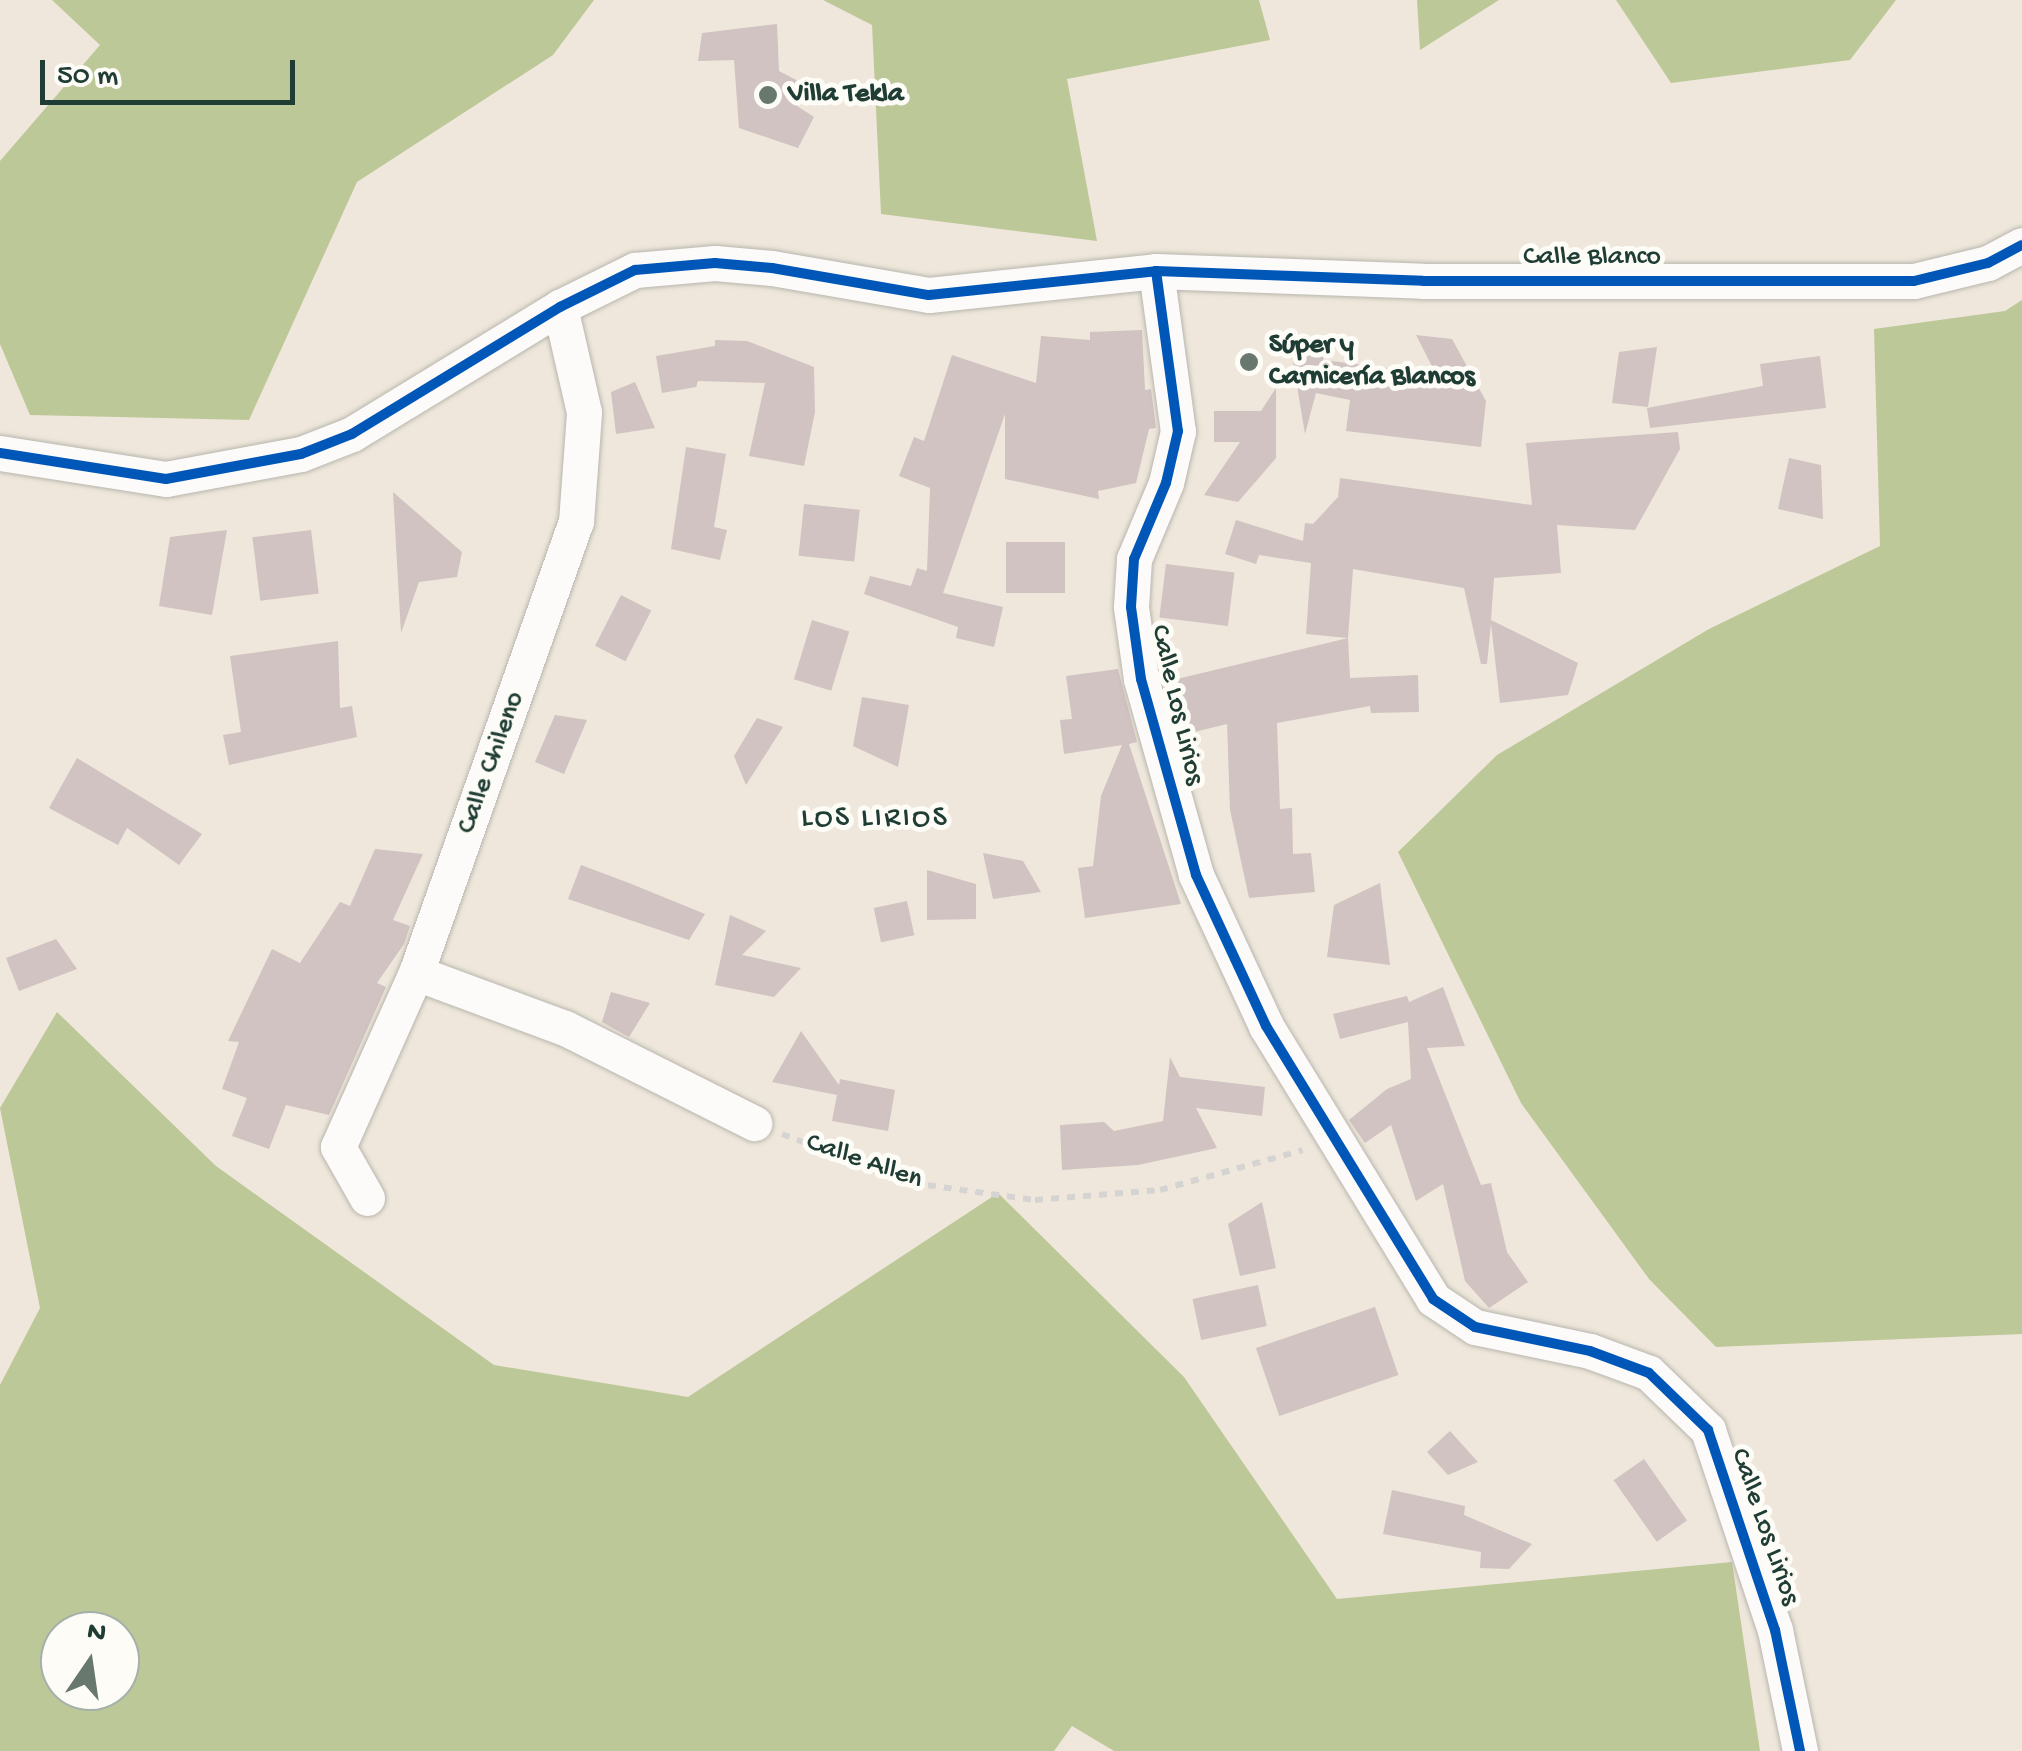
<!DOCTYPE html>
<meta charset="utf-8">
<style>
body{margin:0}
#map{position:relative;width:2022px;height:1751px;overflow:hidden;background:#efe7db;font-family:"Gochi Hand",sans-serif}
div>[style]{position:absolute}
.forest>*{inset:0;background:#bdc898}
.building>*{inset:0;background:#d0c3c1;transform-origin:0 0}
.path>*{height:6px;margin-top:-3px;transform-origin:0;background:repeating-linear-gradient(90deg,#d6d4d2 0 8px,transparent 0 16px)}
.roads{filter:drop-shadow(0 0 2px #b8b6ae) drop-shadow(0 0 2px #b8b6ae)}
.minor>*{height:35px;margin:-17.5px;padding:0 17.5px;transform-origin:17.5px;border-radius:17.5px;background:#fdfbfa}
.cycleway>*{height:10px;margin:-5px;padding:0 5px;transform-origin:5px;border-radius:5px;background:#0057b8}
.dots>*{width:28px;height:28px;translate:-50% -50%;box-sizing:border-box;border:5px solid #fdfcf7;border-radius:50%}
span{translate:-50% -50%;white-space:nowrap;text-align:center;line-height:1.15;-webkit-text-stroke:10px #fdfcf7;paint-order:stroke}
.poi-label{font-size:28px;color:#1f3d34;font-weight:700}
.left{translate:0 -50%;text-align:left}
.street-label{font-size:28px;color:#1f3d34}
.neighbourhood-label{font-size:30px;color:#1f3d34;letter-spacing:2.5px}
.north{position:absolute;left:40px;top:1611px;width:100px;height:100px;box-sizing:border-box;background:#fdfcf7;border:2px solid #a4b0a9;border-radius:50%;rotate:13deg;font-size:28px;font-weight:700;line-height:40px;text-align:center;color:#1f3d34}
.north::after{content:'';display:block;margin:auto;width:35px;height:45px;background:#68786e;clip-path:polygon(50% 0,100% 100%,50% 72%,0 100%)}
.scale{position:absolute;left:40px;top:60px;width:255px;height:45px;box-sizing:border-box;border:5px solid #1f3d34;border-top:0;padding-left:12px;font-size:30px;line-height:35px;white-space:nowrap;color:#1f3d34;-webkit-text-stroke:8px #fdfcf7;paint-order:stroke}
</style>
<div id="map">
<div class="forest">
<div style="clip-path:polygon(52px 0,594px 0,553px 55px,357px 182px,249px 420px,30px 415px,0 344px,0 161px,100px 45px)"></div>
<div style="clip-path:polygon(823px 0,1259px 0,1270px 40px,1067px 79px,1097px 241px,881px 214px,872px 25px)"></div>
<div style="clip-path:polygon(1417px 0,1499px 0,1420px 50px)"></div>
<div style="clip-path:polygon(1616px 0,1896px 0,1850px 60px,1671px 83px)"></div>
<div style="clip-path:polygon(2022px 300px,2022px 1334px,1716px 1347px,1649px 1279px,1521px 1103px,1398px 852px,1497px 755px,1709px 629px,1880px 546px,1874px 329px,2005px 311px)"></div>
<div style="clip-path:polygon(evenodd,57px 1012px,216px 1166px,494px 1365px,688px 1397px,998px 1193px,1184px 1377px,1337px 1599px,1732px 1562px,1760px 1751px,1114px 1751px,1072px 1726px,1054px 1751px,0 1751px,0 1385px,40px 1308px,0 1108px,57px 1012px,60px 1631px,120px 1631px,120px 1691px,60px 1691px,60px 1631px)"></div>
</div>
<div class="building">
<div style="clip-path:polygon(777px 24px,779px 71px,804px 84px,797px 106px,814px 117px,798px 148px,739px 128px,734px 60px,698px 61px,702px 33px)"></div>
<div style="clip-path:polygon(1142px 330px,1145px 390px,1151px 389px,1156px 428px,1149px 429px,1136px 483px,1098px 491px,1099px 499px,1005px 479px,1005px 414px,943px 593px,1003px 607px,994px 647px,956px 638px,958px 627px,864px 594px,870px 576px,911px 586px,917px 568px,927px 571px,930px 488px,899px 476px,914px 437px,924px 441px,952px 355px,1036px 383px,1041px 336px,1090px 340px,1090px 332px)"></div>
<div style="clip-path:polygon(1288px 332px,1327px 340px,1323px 360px,1436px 374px,1416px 335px,1452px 339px,1486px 401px,1481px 447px,1346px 431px,1350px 400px,1316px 393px,1305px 434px)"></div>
<div style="clip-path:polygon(715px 340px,747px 341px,814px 367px,815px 412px,804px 466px,749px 456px,765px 383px,698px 381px,696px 387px,662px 393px,656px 356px,715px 346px)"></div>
<div style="clip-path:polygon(1657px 347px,1648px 407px,1612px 403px,1619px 352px)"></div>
<div style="clip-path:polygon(1820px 356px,1826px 408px,1650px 428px,1647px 408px,1763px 386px,1760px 364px)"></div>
<div style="clip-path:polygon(635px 382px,655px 428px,616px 434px,611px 392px)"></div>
<div style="clip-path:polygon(1276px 388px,1276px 458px,1238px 502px,1204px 495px,1240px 442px,1214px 442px,1214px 411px,1261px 411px)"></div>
<div style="clip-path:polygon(1678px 432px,1680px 449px,1635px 530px,1557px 525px,1561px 573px,1494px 578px,1491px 620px,1578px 663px,1568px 695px,1500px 703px,1491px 624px,1487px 664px,1481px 664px,1464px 588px,1353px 569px,1348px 638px,1306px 634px,1311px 563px,1259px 555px,1256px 564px,1225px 554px,1236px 520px,1303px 541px,1305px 523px,1313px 524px,1338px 497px,1340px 478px,1532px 505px,1526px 443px)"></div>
<div style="clip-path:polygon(686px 447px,726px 454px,714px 527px,727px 530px,720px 560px,671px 549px)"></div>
<div style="clip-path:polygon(1789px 458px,1821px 465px,1823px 519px,1778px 509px)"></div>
<div style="clip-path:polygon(393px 492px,462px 552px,457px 577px,419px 582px,401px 633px)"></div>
<div style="left:804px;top:504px;width:56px;height:52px;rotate:6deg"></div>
<div style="clip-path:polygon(227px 530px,212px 615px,159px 606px,170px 537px)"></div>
<div style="left:311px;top:530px;width:64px;height:59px;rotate:83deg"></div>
<div style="left:1006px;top:542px;width:59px;height:51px"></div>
<div style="left:1166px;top:564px;width:69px;height:54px;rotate:7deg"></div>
<div style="left:621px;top:595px;width:34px;height:57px;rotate:27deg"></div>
<div style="left:812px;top:620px;width:39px;height:62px;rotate:17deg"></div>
<div style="clip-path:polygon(1348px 638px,1350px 678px,1418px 675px,1419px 712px,1371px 713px,1370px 706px,1277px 723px,1280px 809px,1292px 808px,1293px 854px,1311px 853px,1315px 892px,1249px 898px,1230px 810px,1227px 724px,1190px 733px,1177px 679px)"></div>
<div style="clip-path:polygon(338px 641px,340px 708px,352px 706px,357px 737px,229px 765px,223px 735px,241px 732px,230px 656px)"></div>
<div style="clip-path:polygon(1118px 669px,1137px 742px,1129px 744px,1181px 904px,1085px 918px,1078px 868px,1093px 866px,1101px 796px,1122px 745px,1064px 754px,1060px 720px,1072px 719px,1066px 676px)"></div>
<div style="clip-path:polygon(862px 697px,909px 705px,898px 767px,853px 746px)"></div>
<div style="clip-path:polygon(555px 715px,587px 720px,564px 774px,535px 762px)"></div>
<div style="clip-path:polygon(757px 718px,783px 727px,746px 785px,734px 756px)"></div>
<div style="clip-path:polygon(77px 758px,202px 834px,179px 865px,127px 828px,118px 845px,49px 808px)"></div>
<div style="clip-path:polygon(375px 849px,423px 854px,393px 920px,410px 926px,404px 944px,377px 983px,386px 987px,329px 1115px,286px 1105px,269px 1149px,232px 1136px,247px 1098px,222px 1089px,239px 1042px,228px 1041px,272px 949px,300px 963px,340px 902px,350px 906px)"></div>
<div style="clip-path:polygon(983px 853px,1023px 861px,1041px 892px,993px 899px)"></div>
<div style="clip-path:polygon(581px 865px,629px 883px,705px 914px,689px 940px,568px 899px)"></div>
<div style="clip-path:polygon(927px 870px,976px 884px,976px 919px,927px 920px)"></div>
<div style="clip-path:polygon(1380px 883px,1390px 965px,1327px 957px,1334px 905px)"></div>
<div style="left:907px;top:901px;width:35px;height:34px;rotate:78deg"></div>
<div style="clip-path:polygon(730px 915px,766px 931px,742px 955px,801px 968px,774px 997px,715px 985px)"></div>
<div style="clip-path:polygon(56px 939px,77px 969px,19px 991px,6px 958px)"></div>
<div style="clip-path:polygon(1443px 987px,1465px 1046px,1427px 1048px,1481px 1185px,1491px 1183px,1507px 1252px,1528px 1282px,1489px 1308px,1465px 1281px,1443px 1184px,1416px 1201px,1391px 1125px,1365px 1143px,1349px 1120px,1387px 1089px,1411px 1079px,1408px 1022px,1340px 1039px,1333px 1014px,1407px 996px,1409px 1002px)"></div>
<div style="clip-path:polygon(611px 992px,650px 1003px,629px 1037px,602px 1022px)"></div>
<div style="clip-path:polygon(801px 1031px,839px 1085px,840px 1079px,895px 1090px,888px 1131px,832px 1121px,837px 1095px,772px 1082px)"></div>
<div style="clip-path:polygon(1170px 1057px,1180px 1077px,1265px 1087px,1262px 1116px,1196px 1108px,1217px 1148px,1138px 1165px,1062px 1170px,1060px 1125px,1104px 1122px,1114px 1131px,1163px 1121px)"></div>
<div style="clip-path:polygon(1262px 1202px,1276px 1268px,1240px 1276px,1228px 1224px)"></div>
<div style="left:1258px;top:1285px;width:42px;height:67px;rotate:78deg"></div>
<div style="left:1375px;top:1307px;width:72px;height:126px;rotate:71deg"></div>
<div style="clip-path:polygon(1450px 1431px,1478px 1462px,1448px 1475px,1427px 1452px)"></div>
<div style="left:1644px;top:1459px;width:75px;height:37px;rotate:55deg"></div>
<div style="clip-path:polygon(1392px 1490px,1465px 1506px,1464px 1515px,1532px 1544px,1509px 1569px,1480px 1568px,1481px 1552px,1383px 1534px)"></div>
</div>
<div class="path">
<div style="left:782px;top:1134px;width:139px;rotate:20.7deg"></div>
<div style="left:912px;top:1183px;width:124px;rotate:7.9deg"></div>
<div style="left:1035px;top:1200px;width:125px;rotate:-4.6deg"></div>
<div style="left:1160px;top:1190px;width:148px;rotate:-15.6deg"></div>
</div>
<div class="roads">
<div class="minor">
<div style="left:1156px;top:271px;width:162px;rotate:82.2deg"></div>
<div style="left:1178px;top:431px;width:53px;rotate:103deg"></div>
<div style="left:1166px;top:483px;width:82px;rotate:112.8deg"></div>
<div style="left:1134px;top:559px;width:48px;rotate:93.6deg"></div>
<div style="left:1131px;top:607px;width:73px;rotate:82.1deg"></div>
<div style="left:1141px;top:679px;width:204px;rotate:74.3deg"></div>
<div style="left:1196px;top:875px;width:166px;rotate:65.1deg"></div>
<div style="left:1266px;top:1026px;width:320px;rotate:58.5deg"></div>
<div style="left:1433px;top:1299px;width:50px;rotate:33.7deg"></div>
<div style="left:1475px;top:1327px;width:117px;rotate:11.8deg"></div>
<div style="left:1590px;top:1351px;width:63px;rotate:20.4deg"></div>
<div style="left:1649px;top:1373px;width:82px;rotate:44deg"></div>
<div style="left:1708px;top:1430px;width:211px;rotate:71.5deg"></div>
<div style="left:1775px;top:1630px;width:124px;rotate:78.3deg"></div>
<div style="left:0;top:453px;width:168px;rotate:8.9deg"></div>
<div style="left:166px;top:479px;width:137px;rotate:-10.5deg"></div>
<div style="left:301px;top:454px;width:55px;rotate:-21.4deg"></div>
<div style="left:352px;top:434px;width:244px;rotate:-31.4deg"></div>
<div style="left:560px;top:307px;width:84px;rotate:-26.3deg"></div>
<div style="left:635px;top:270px;width:80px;rotate:-5deg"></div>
<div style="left:715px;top:263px;width:57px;rotate:5deg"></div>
<div style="left:772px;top:268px;width:159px;rotate:9.8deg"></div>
<div style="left:929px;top:295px;width:228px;rotate:-6deg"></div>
<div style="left:1156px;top:271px;width:267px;rotate:2.1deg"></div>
<div style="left:1423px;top:281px;width:491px"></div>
<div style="left:1914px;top:281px;width:76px;rotate:-13.7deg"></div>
<div style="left:1988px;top:263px;width:38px;rotate:-28deg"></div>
<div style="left:416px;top:973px;width:159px;rotate:20.3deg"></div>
<div style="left:565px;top:1028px;width:212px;rotate:26.7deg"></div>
<div style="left:367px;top:1198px;width:59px;rotate:-119.6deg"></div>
<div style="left:338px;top:1147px;width:191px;rotate:-65.9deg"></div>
<div style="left:416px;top:973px;width:479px;rotate:-70.5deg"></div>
<div style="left:576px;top:522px;width:110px;rotate:-85.8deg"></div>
<div style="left:584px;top:412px;width:108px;rotate:-102.9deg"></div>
</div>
</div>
<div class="cycleway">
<div style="left:1156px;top:271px;width:162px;rotate:82.2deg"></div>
<div style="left:1178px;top:431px;width:53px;rotate:103deg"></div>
<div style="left:1166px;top:483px;width:82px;rotate:112.8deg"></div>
<div style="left:1134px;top:559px;width:48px;rotate:93.6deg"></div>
<div style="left:1131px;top:607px;width:73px;rotate:82.1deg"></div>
<div style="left:1141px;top:679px;width:204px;rotate:74.3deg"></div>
<div style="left:1196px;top:875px;width:166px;rotate:65.1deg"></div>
<div style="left:1266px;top:1026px;width:320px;rotate:58.5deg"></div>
<div style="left:1433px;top:1299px;width:50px;rotate:33.7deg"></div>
<div style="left:1475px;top:1327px;width:117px;rotate:11.8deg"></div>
<div style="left:1590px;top:1351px;width:63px;rotate:20.4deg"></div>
<div style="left:1649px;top:1373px;width:82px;rotate:44deg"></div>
<div style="left:1708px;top:1430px;width:211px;rotate:71.5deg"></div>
<div style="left:1775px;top:1630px;width:124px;rotate:78.3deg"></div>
<div style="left:0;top:453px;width:168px;rotate:8.9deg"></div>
<div style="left:166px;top:479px;width:137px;rotate:-10.5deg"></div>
<div style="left:301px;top:454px;width:55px;rotate:-21.4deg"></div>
<div style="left:352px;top:434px;width:244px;rotate:-31.4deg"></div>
<div style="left:560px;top:307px;width:84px;rotate:-26.3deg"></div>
<div style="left:635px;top:270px;width:80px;rotate:-5deg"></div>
<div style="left:715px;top:263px;width:57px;rotate:5deg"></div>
<div style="left:772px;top:268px;width:159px;rotate:9.8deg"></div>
<div style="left:929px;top:295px;width:228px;rotate:-6deg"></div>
<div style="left:1156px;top:271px;width:267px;rotate:2.1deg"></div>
<div style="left:1423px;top:281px;width:491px"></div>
<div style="left:1914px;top:281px;width:76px;rotate:-13.7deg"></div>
<div style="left:1988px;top:263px;width:38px;rotate:-28deg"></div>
</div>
<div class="dots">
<div style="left:768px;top:95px;background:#68786e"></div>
<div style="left:1249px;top:362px;background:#68786e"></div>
</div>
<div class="poi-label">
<span class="left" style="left:788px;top:95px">Villa Tekla</span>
<span class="left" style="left:1269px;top:362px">Súper y<br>Carnicería Blancos</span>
</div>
<div class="street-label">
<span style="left:1592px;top:258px">Calle Blanco</span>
<span style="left:1176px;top:705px;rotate:77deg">Calle Los Lirios</span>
<span style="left:492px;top:763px;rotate:-70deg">Calle Chileno</span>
<span style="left:864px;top:1162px;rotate:19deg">Calle Allen</span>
<span style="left:1764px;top:1527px;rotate:71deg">Calle Los Lirios</span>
</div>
<div class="neighbourhood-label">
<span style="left:875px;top:820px">LOS LIRIOS</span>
</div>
<div class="north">N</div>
<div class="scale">50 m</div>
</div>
